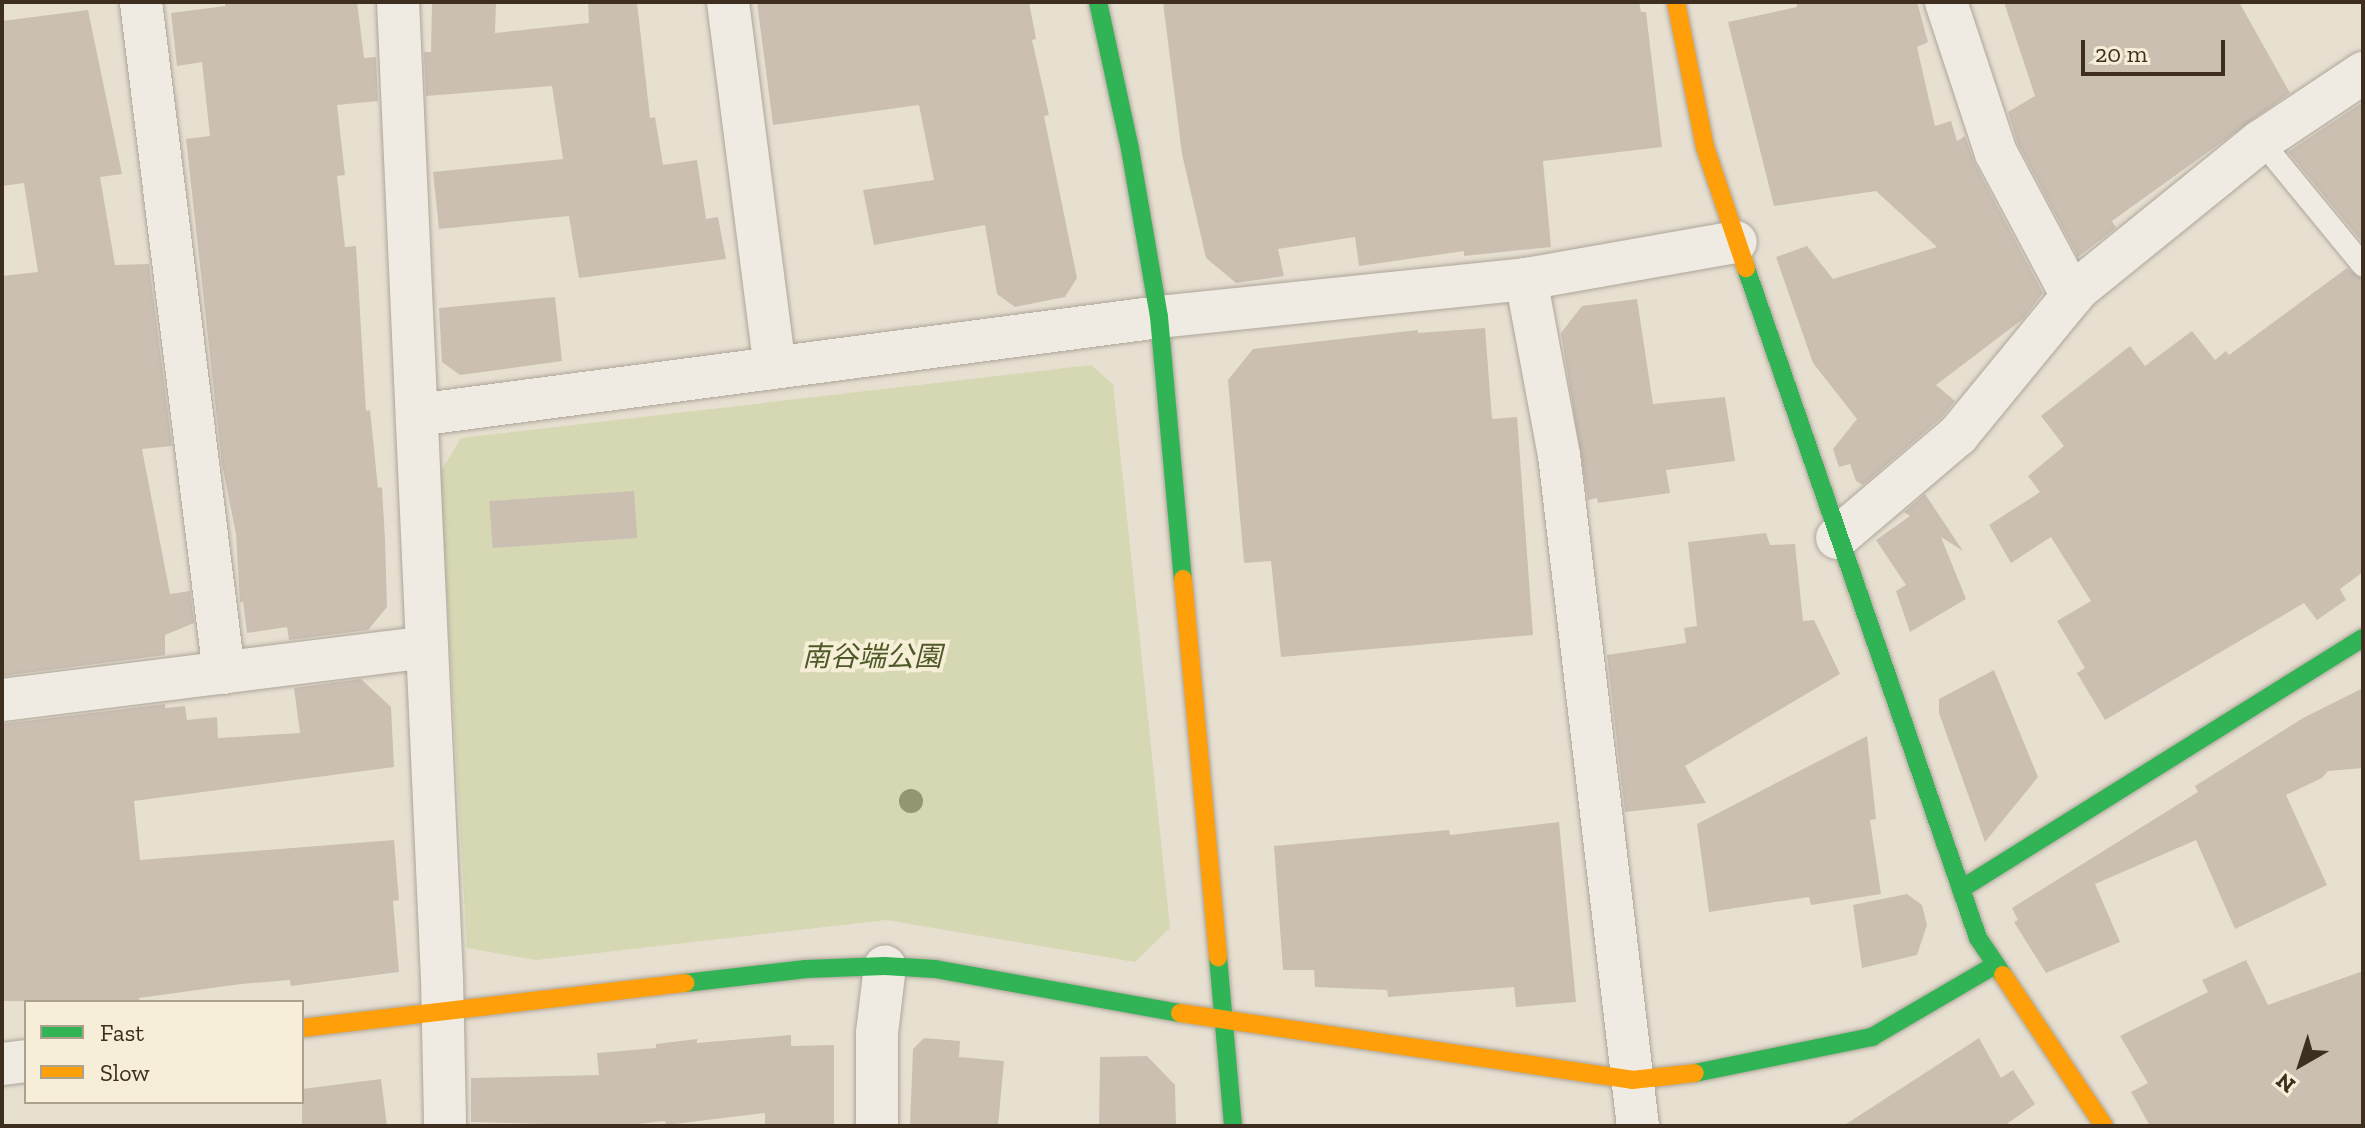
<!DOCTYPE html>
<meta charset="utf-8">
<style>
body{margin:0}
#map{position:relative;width:2365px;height:1128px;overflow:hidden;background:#e7e0d1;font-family:"Zilla Slab","Noto Sans JP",serif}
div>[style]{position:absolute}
.green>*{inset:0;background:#d6d7b3}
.building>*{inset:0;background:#cbbfb2;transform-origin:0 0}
.roads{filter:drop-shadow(0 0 2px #ada599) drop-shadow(0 0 2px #ada599)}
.lane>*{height:22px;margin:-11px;padding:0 11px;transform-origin:11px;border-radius:11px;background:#efebe3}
.street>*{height:42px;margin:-21px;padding:0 21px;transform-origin:21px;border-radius:21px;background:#efebe3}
.fast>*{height:18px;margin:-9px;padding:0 9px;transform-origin:9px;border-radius:9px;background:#30b455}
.slow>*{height:18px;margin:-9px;padding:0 9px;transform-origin:9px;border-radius:9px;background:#ff9f0a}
.trees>*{width:24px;height:24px;margin:-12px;border-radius:50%;background:#929673}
span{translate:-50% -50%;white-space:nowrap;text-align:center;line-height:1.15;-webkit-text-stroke:8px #f7eed8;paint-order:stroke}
.park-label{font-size:28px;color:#4d5a26;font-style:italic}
.frame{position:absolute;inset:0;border:4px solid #3d2e20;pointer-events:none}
.legend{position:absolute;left:24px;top:1000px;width:280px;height:104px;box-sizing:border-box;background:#f7eed8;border:2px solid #ada18e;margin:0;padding:10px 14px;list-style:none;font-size:24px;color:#3d2e20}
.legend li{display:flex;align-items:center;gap:16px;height:40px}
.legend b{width:40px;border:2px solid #ada18e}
.north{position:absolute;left:2261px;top:1024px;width:80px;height:80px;-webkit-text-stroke:6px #f7eed8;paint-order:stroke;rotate:219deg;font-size:22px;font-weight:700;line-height:32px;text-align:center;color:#3d2e20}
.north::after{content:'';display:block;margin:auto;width:28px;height:36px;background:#3d2e20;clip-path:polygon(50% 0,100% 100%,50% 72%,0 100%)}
.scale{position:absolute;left:2081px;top:40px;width:144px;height:36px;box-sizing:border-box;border:4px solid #3d2e20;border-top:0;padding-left:10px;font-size:24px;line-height:28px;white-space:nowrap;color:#3d2e20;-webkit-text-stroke:6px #f7eed8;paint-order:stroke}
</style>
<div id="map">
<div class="green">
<div style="clip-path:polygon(1091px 365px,1113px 384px,1170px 928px,1135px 962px,886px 920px,536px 960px,467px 948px,440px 473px,461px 438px)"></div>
</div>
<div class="building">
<div style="clip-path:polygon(225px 2px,357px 2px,364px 58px,376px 57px,378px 101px,337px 105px,345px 175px,337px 176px,345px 247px,356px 246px,366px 411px,370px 410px,378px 488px,382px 487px,385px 540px,387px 607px,368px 630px,289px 640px,287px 627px,247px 633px,243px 601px,240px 603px,236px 534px,222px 464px,186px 139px,210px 136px,202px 62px,177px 66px,171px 13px,225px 6px)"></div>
<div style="clip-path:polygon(432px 2px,496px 2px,495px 33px,589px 23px,588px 2px,637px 2px,650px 118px,655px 117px,663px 165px,697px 160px,706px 219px,718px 217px,726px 259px,579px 278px,569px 216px,439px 229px,433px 172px,563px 159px,552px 86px,426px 96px,424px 52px,431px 52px)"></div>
<div style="clip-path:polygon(757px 2px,1029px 2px,1036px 39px,1032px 40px,1049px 115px,1044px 116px,1077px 278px,1065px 297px,1015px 307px,997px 294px,985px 225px,874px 245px,863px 190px,934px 180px,919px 105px,773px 125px)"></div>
<div style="clip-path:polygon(1163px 2px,1639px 2px,1641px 12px,1646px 12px,1662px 147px,1543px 161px,1551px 247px,1464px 256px,1464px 251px,1359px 266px,1355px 237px,1278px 249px,1284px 276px,1236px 283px,1206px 258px,1182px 154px)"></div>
<div style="clip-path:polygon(1796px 2px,1917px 2px,1928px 42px,1917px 47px,1935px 126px,1951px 121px,1957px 141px,1965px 136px,1975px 164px,2043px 293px,2023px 319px,1936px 385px,1955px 401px,1941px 418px,1863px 485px,1856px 481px,1850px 464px,1839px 467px,1833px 449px,1857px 419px,1813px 363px,1776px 257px,1807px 246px,1833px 279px,1937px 247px,1876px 191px,1774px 206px,1728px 22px,1797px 7px)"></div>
<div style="clip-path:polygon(2004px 2px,2239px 2px,2290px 93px,2112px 221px,2116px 228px,2078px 257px,2018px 144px,2008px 112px,2035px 96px)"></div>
<div style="clip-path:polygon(88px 10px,122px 174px,100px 177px,115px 265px,149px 264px,172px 446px,142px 449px,170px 594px,190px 591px,194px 623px,165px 635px,165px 655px,2px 676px,2px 276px,38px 272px,24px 183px,2px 186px,2px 21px)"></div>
<div style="clip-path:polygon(2363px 102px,2363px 243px,2288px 152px)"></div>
<div style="clip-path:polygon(2347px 268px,2363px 279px,2363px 572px,2340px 589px,2346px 600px,2317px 620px,2304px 603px,2105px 720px,2077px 673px,2085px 668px,2057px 621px,2091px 601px,2051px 537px,2011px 563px,1989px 525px,2040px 492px,2028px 476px,2064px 446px,2041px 416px,2130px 346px,2145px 366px,2192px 331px,2215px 360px,2226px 351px,2229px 355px)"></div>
<div style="clip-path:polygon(555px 297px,562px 361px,460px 375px,442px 362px,439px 308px)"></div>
<div style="clip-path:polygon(1637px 299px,1653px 404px,1725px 397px,1735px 461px,1666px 470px,1670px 493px,1598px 503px,1597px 498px,1588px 500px,1561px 333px,1582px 306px)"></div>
<div style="clip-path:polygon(1485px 328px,1492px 419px,1517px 417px,1533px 635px,1281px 657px,1271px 561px,1244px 563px,1228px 380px,1253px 349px,1418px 330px,1418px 333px)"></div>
<div style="left:634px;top:491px;width:47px;height:145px;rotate:86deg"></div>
<div style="clip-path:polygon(1925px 494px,1963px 551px,1941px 537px,1966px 599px,1910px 632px,1896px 591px,1906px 585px,1876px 540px,1910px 516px,1904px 512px)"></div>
<div style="clip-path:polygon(1766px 533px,1770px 545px,1795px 544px,1803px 621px,1814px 620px,1840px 674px,1685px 766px,1706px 803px,1625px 812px,1607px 655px,1686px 643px,1684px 628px,1697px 626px,1688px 542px)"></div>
<div style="clip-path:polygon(1994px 670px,2038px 777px,1985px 842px,1939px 713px,1939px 699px)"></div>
<div style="clip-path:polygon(361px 679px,391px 707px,394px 767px,134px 801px,140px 860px,394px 840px,399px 900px,393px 901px,399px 972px,291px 986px,290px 980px,241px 984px,139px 998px,140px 1002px,2px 1001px,2px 724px,165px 704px,165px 708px,185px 706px,187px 720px,217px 717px,218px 738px,300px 733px,294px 688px)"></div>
<div style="clip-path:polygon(2363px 688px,2363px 768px,2328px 771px,2322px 778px,2286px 795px,2327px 885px,2235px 929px,2196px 840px,2095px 884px,2120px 942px,2046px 973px,2014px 922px,2018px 920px,2012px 908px,2198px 792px,2195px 786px,2303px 718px)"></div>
<div style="clip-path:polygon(1867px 736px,1876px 819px,1870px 820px,1881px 894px,1811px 905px,1809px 897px,1709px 912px,1697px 824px)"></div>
<div style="clip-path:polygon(1559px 822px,1576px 1002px,1516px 1007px,1514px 987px,1388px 997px,1387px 990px,1315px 987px,1314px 970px,1283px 970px,1274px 846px,1449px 830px,1450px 835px)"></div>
<div style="clip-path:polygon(1907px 894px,1922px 905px,1927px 925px,1917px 955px,1862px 968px,1853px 905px)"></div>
<div style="clip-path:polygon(2246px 960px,2268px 1005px,2363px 971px,2363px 1126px,2150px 1126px,2131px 1092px,2148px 1083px,2120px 1036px,2208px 992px,2202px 980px)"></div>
<div style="clip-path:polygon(791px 1035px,791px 1046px,834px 1045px,834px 1126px,765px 1126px,765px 1113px,666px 1125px,665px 1121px,619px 1126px,471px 1122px,471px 1078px,599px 1075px,597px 1053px,656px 1048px,656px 1044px,697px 1039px,697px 1043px)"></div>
<div style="clip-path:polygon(924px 1038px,960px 1041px,959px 1057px,1004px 1061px,998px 1126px,910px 1125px,913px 1049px)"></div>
<div style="clip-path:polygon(1979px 1038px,2001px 1078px,2013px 1070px,2035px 1104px,2004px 1126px,1843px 1126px)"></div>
<div style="clip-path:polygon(1147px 1056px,1175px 1085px,1176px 1126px,1099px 1126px,1100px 1057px)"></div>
<div style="clip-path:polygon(381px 1079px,387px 1126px,302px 1126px,302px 1089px)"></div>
</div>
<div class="roads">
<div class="lane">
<div style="left:2261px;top:141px;width:161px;rotate:50.6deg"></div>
</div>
<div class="street">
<div style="left:141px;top:2px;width:676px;rotate:82.95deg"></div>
<div style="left:398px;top:2px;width:976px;rotate:87.42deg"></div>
<div style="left:442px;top:977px;width:149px;rotate:88.8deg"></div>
<div style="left:728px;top:2px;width:368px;rotate:82.7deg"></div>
<div style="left:1946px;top:2px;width:159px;rotate:71.7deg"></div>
<div style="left:1996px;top:153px;width:162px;rotate:62deg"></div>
<div style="left:1526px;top:279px;width:179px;rotate:79.4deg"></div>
<div style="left:1559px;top:455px;width:676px;rotate:83.29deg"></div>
<div style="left:417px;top:415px;width:748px;rotate:-7.52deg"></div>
<div style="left:1159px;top:317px;width:369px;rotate:-5.9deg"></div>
<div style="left:1526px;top:279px;width:213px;rotate:-10deg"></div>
<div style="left:1837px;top:538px;width:159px;rotate:-40.4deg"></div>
<div style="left:1958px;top:435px;width:189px;rotate:-50.6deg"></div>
<div style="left:2078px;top:289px;width:235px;rotate:-39deg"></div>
<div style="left:2261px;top:141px;width:123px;rotate:-33.7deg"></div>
<div style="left:2px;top:700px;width:428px;rotate:-7.1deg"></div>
<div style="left:2px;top:1064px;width:24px;rotate:-7deg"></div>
<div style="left:877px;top:1126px;width:93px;rotate:-90deg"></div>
<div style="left:877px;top:1033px;width:67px;rotate:-83.2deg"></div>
</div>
<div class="fast">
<div style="left:1098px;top:2px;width:150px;rotate:77.7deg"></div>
<div style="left:1130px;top:149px;width:170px;rotate:80.2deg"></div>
<div style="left:1159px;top:317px;width:263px;rotate:84.8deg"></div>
<div style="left:1746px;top:268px;width:709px;rotate:70.9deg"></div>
<div style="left:1978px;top:938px;width:45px;rotate:56deg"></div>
<div style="left:1961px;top:889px;width:474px;rotate:-32deg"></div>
<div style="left:1218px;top:957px;width:170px;rotate:84.9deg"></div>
<div style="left:685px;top:983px;width:122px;rotate:-6.6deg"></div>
<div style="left:806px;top:969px;width:79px;rotate:-2.2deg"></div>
<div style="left:885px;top:966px;width:50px;rotate:3.4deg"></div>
<div style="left:935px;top:969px;width:249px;rotate:10.2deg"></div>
<div style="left:1695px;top:1073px;width:181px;rotate:-11.5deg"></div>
<div style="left:1872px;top:1037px;width:143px;rotate:-30.3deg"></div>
</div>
<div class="slow">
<div style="left:1676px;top:2px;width:148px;rotate:78.7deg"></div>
<div style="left:1705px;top:147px;width:128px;rotate:71.3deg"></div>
<div style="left:1183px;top:579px;width:380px;rotate:84.7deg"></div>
<div style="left:2003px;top:975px;width:182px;rotate:56.2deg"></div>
<div style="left:1180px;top:1013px;width:457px;rotate:8.4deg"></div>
<div style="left:1632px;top:1080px;width:63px;rotate:-6.3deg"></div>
<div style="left:302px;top:1028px;width:386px;rotate:-6.7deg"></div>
</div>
</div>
<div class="trees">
<div style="left:911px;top:801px"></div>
</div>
<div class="park-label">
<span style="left:872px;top:657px">南谷端公園</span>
</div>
<div class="frame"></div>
<ul class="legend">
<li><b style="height:10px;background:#30b455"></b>Fast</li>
<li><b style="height:10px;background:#ff9f0a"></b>Slow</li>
</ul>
<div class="north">N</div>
<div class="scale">20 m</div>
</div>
